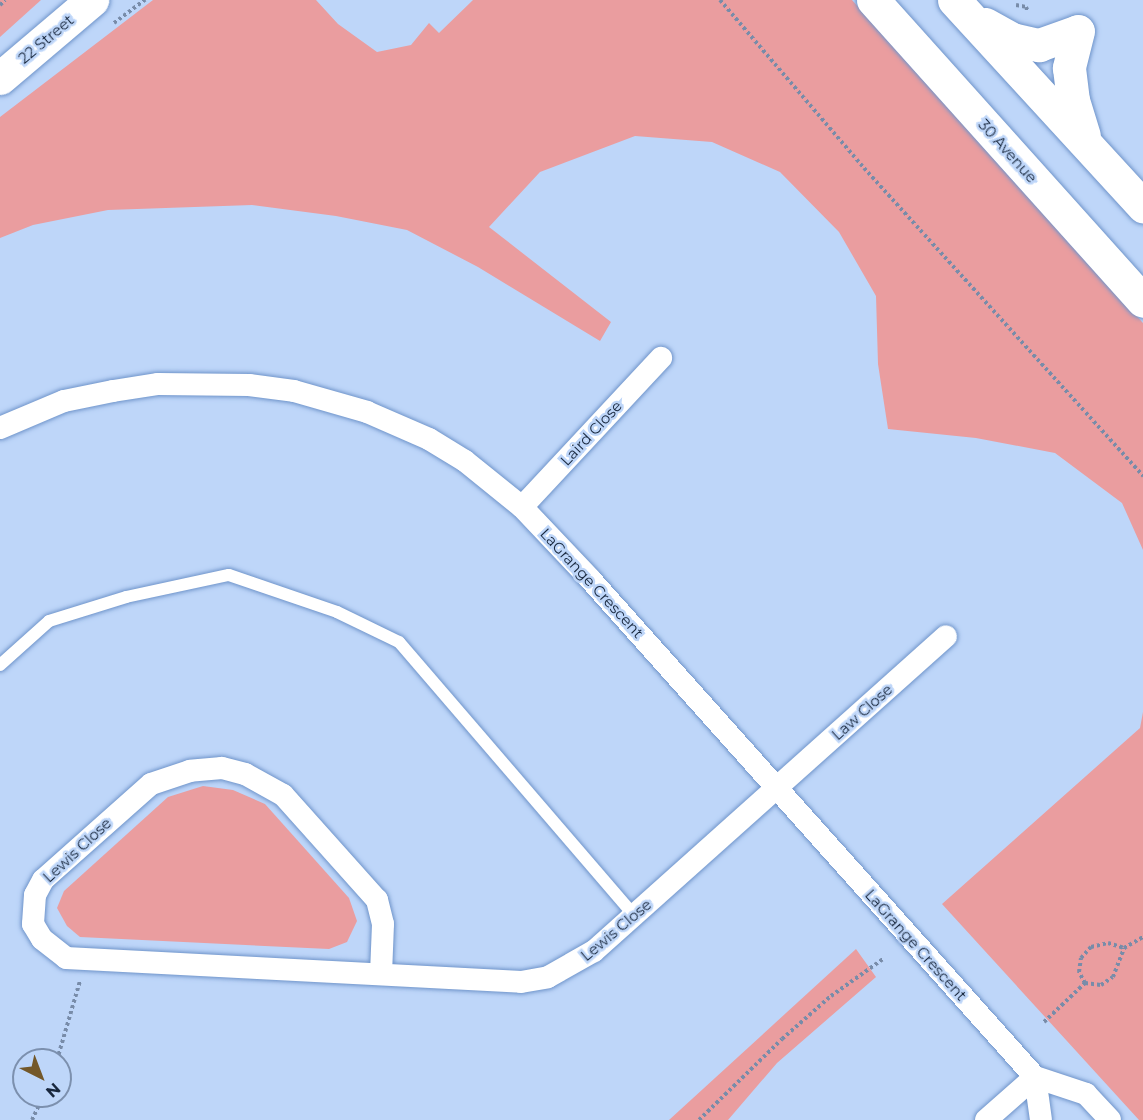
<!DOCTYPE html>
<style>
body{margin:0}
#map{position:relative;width:1143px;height:1120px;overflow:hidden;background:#bed6f9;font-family:Montserrat,sans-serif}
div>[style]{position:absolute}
.green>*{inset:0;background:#ea9d9f}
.path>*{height:4px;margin-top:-2px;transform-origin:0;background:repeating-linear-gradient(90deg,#788ca9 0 3px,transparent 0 6px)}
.roads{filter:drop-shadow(0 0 2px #6f94ca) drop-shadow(0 0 2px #6f94ca)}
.lane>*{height:12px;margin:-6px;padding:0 6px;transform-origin:6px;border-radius:6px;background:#fff}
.street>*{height:22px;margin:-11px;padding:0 11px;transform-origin:11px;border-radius:11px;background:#fff}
.secondary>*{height:33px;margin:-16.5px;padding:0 16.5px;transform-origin:16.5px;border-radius:16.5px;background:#fff}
span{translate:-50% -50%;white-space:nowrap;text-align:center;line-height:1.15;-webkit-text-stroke:5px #bed6f9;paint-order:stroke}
.street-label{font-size:15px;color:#18273d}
.north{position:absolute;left:12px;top:1048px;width:60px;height:60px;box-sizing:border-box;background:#bed6f9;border:2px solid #7c90ae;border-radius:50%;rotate:138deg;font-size:16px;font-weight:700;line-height:24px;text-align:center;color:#18273d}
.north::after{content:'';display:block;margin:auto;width:21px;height:27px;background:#73582a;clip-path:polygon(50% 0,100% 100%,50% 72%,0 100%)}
</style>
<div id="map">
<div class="green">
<div style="clip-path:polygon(0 0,41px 0,0 37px)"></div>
<div style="clip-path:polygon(153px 0,316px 0,338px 24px,377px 52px,411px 45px,429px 23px,439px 33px,473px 0,852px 0,1143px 323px,1143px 550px,1122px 503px,1055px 453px,976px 438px,888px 429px,878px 364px,876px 296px,839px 232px,780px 172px,712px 142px,635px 136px,540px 172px,489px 227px,611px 322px,600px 341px,478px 267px,407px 230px,336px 216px,252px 205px,108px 210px,33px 225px,0 238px,0 117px)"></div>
<div style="clip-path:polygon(1143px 712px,1143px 1120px,1139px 1120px,942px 904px,1140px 728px)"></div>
<div style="clip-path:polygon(203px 786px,233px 790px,265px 804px,349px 898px,357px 921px,347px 942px,329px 949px,80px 937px,67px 926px,57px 908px,64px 891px,168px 797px)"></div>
<div style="clip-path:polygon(856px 949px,876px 977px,777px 1063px,728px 1120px,669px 1120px)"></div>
</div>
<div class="path">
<div style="left:720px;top:0;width:221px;rotate:49.4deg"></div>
<div style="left:864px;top:168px;width:416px;rotate:47.8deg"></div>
<div style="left:0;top:5px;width:7px;rotate:-45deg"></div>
<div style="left:1016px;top:5px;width:10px;rotate:11deg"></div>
<div style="left:1026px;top:7px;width:5px;rotate:68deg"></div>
<div style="left:114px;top:23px;width:39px;rotate:-37deg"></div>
<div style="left:1085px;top:983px;width:13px;rotate:-119deg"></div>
<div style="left:1079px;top:972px;width:14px;rotate:-82deg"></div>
<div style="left:1081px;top:958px;width:15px;rotate:-48deg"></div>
<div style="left:1091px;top:947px;width:17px;rotate:-13deg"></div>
<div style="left:1108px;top:943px;width:17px;rotate:17deg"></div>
<div style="left:1044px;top:1022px;width:57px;rotate:-43.6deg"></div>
<div style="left:1085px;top:983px;width:16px;rotate:7deg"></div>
<div style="left:1101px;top:985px;width:14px;rotate:-34deg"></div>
<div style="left:1113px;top:977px;width:31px;rotate:-69deg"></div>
<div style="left:1124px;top:948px;width:22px;rotate:-30deg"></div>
<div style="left:57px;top:1060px;width:82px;rotate:-73.8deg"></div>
<div style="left:32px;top:1120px;width:26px;rotate:-65deg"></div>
<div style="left:699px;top:1120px;width:116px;rotate:-44.3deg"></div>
<div style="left:782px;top:1039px;width:65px;rotate:-41.3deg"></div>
<div style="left:831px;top:996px;width:64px;rotate:-35.4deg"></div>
</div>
<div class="roads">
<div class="lane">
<div style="left:0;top:665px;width:66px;rotate:-41.9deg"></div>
<div style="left:49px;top:621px;width:81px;rotate:-17.3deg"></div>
<div style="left:126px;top:597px;width:105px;rotate:-12.1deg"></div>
<div style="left:229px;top:575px;width:114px;rotate:18.9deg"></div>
<div style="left:337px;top:612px;width:69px;rotate:25.8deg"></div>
<div style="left:399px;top:642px;width:360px;rotate:49.3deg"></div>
</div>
<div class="street">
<div style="left:0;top:428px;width:69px;rotate:-22.9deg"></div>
<div style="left:64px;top:401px;width:50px;rotate:-11.5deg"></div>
<div style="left:113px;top:391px;width:46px;rotate:-8.8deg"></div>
<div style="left:158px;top:384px;width:91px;rotate:0.6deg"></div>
<div style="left:249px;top:385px;width:45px;rotate:7.6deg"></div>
<div style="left:294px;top:391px;width:76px;rotate:16deg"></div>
<div style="left:367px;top:412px;width:68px;rotate:23.5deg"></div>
<div style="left:429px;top:439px;width:42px;rotate:31.4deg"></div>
<div style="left:465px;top:461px;width:73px;rotate:38.9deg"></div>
<div style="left:522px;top:507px;width:99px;rotate:46.6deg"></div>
<div style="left:590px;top:579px;width:668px;rotate:48.22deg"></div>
<div style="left:1035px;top:1077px;width:54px;rotate:18.4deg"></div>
<div style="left:1086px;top:1094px;width:35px;rotate:47deg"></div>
<div style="left:522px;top:507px;width:204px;rotate:-47deg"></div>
<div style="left:381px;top:974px;width:50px;rotate:-87.7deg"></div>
<div style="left:383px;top:924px;width:25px;rotate:-104deg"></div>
<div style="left:377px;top:900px;width:141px;rotate:-131.8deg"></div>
<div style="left:283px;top:795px;width:43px;rotate:-151.1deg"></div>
<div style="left:245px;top:774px;width:24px;rotate:-165deg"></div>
<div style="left:222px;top:768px;width:32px;rotate:175deg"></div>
<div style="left:190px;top:771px;width:41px;rotate:161.6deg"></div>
<div style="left:151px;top:784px;width:144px;rotate:138.4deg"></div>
<div style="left:43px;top:880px;width:17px;rotate:118deg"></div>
<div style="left:35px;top:895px;width:29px;rotate:94deg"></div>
<div style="left:33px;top:924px;width:17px;rotate:59deg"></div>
<div style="left:42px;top:939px;width:31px;rotate:38deg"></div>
<div style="left:66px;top:958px;width:456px;rotate:3deg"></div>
<div style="left:521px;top:982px;width:27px;rotate:-10deg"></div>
<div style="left:548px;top:977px;width:53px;rotate:-29.5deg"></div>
<div style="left:594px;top:951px;width:472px;rotate:-41.8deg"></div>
<div style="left:1035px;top:1077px;width:43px;rotate:82.1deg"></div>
<div style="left:986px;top:1120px;width:65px;rotate:-41.3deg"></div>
</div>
<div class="secondary">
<div style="left:873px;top:0;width:404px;rotate:48.1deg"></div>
<div style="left:954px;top:0;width:280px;rotate:47.5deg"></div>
<div style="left:985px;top:24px;width:31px;rotate:29deg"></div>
<div style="left:1012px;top:39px;width:28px;rotate:13deg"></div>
<div style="left:1039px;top:45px;width:41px;rotate:-19.7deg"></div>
<div style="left:1078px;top:31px;width:38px;rotate:104deg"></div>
<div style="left:1069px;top:68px;width:32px;rotate:83deg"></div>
<div style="left:1073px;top:100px;width:37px;rotate:73deg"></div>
<div style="left:0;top:78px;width:121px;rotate:-40.3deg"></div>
</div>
</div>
<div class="street-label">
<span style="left:46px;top:39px;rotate:-40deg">22 Street</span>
<span style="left:1008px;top:151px;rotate:48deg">30 Avenue</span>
<span style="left:591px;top:433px;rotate:-47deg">Laird Close</span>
<span style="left:592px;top:583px;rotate:47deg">LaGrange Crescent</span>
<span style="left:862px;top:712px;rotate:-42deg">Law Close</span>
<span style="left:77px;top:850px;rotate:-43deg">Lewis Close</span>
<span style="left:616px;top:930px;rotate:-40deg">Lewis Close</span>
<span style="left:916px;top:945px;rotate:48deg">LaGrange Crescent</span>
</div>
<div class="north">N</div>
</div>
